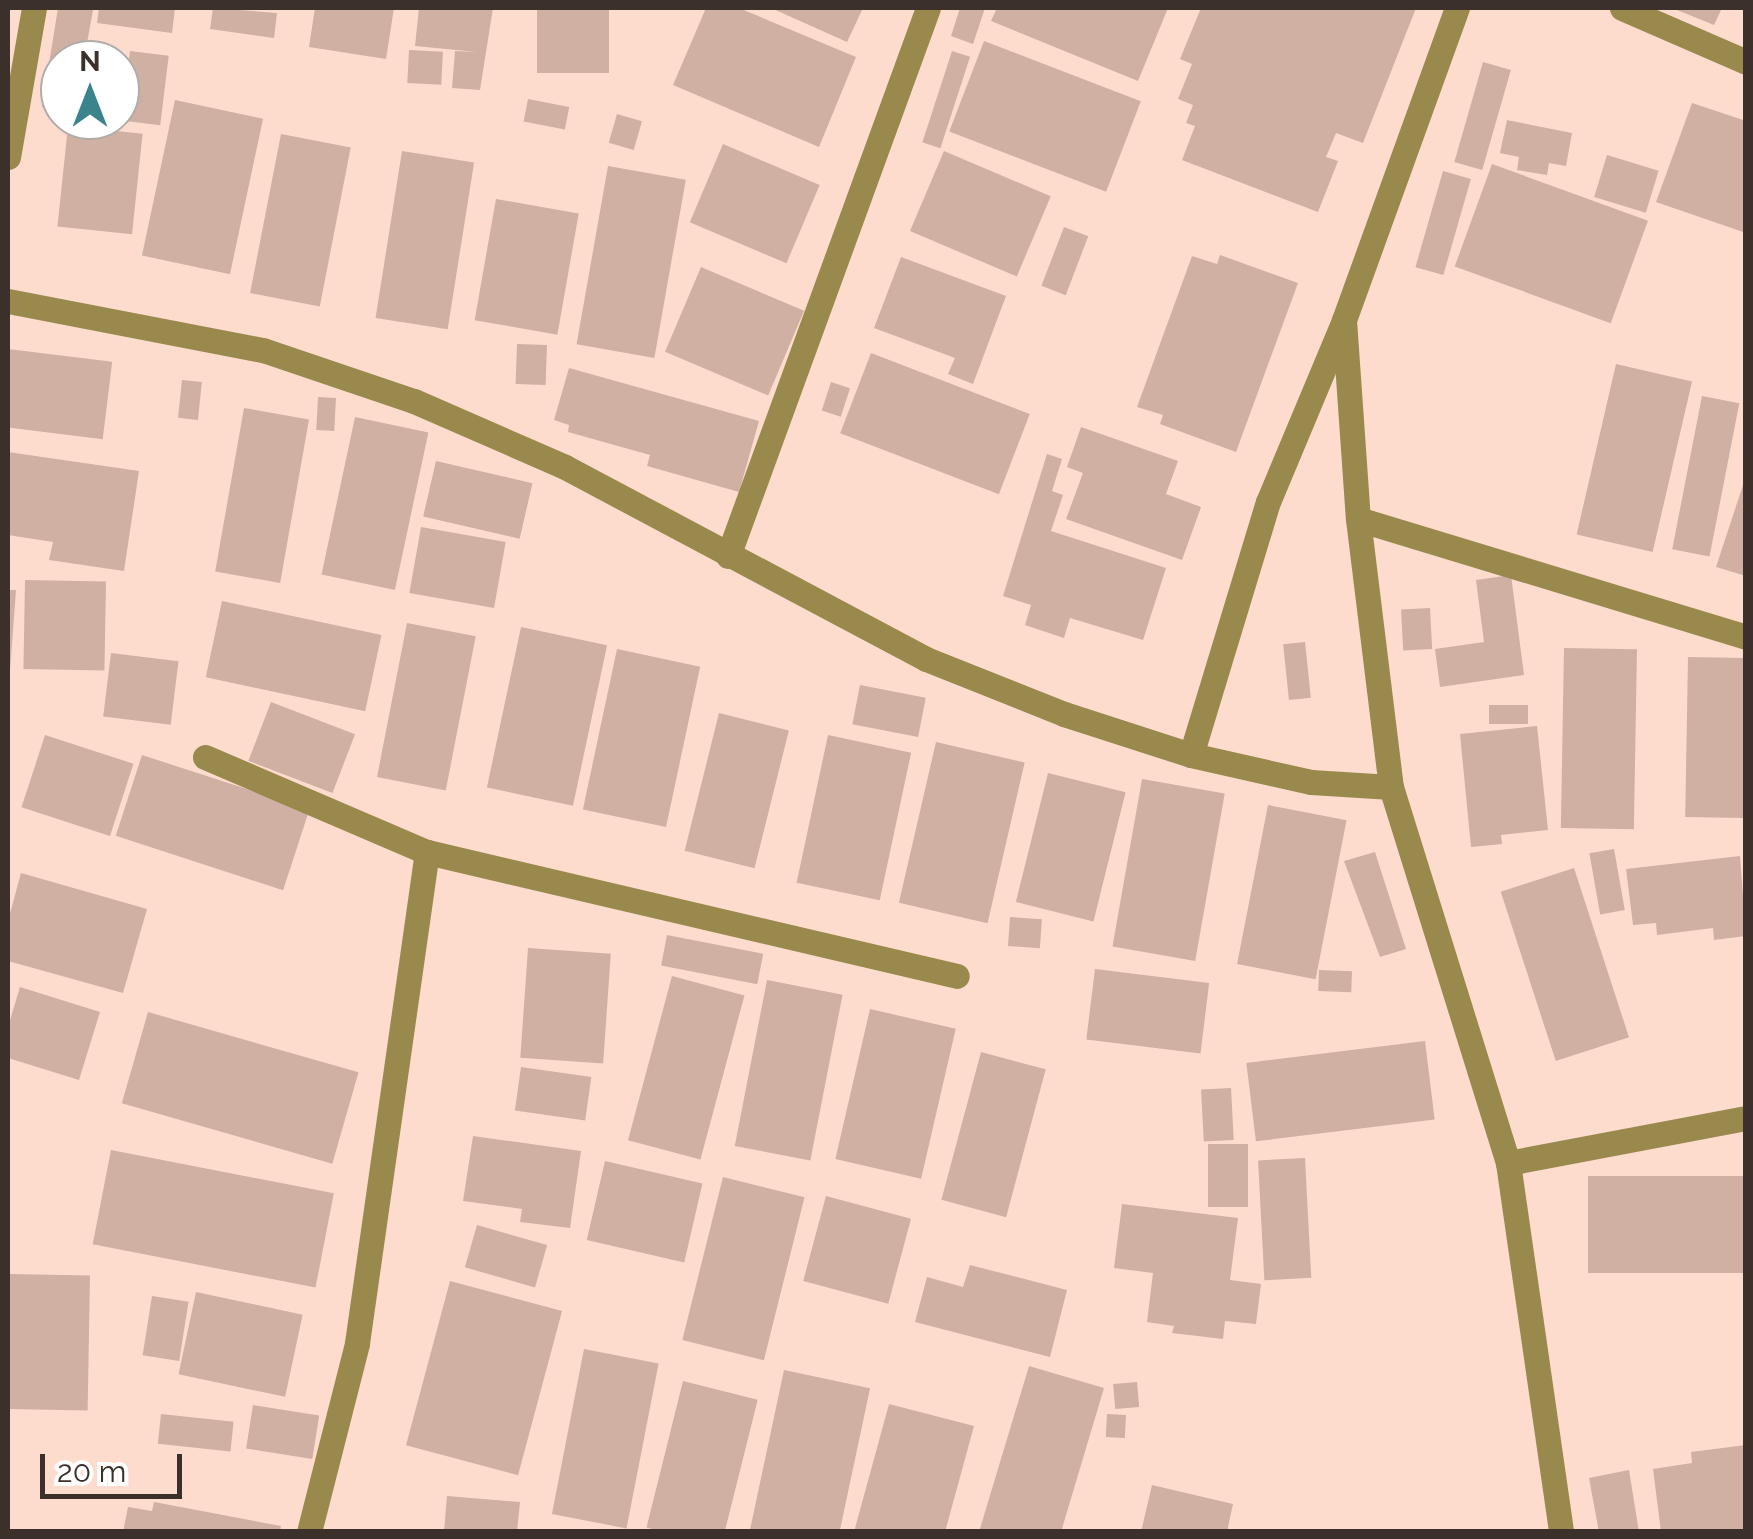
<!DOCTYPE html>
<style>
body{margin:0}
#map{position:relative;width:1753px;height:1539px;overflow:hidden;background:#fddcce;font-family:Raleway,sans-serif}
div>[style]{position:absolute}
.building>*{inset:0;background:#cfb0a2;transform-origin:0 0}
.minor>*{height:25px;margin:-12.5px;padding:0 12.5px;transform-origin:12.5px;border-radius:12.5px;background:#9a894c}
span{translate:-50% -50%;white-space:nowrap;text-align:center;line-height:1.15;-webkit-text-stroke:10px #fff;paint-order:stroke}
.frame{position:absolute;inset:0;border:10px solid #3c302a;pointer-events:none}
.north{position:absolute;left:40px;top:40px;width:100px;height:100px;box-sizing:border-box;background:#fff;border:2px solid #b1acaa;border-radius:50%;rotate:0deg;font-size:28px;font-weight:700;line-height:40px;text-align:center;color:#3c302a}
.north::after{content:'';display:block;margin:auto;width:35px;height:45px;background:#3c848c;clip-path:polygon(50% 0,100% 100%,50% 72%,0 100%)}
.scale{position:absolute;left:40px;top:1454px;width:142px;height:45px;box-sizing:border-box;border:5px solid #3c302a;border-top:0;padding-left:12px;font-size:30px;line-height:35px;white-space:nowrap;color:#3c302a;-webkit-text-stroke:8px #fff;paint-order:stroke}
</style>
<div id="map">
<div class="building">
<div style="clip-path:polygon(58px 8px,93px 10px,84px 60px,60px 60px,60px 110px,42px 107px)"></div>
<div style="clip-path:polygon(99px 8px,175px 8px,172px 33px,97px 23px)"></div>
<div style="clip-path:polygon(213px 8px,277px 13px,274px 38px,210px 29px)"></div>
<div style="clip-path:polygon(315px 8px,394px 8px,386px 59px,309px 47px)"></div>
<div style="clip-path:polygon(419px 8px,493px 8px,480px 90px,452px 88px,455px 51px,477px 52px,415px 46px)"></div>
<div style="left:537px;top:8px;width:72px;height:65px"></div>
<div style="clip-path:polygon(706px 8px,739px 8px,856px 57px,819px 147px,673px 85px)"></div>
<div style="clip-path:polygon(771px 8px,863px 8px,847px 42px)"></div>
<div style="clip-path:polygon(960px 8px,985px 8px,973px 44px,951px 36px)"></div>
<div style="clip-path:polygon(997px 8px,1168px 8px,1138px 81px,991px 21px)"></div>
<div style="clip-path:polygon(1201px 8px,1416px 8px,1363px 143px,1336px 133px,1326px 157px,1338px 161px,1318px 212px,1182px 160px,1195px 126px,1186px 123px,1193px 105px,1178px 99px,1192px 64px,1180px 59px)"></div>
<div style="clip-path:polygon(1672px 8px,1722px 8px,1714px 25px)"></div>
<div style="left:984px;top:41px;width:168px;height:97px;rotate:21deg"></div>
<div style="left:409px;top:50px;width:34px;height:33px;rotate:3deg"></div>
<div style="left:130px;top:51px;width:39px;height:70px;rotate:7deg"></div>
<div style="left:952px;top:51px;width:19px;height:96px;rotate:18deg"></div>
<div style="left:1483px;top:62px;width:29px;height:104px;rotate:16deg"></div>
<div style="left:528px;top:99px;width:42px;height:23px;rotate:11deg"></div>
<div style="left:175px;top:100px;width:90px;height:159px;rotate:12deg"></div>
<div style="clip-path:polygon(1692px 103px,1746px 121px,1746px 233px,1656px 202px)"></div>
<div style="left:617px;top:114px;width:26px;height:30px;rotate:16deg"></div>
<div style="clip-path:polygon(1507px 120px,1572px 133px,1566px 166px,1549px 163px,1547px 175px,1517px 170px,1519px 157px,1500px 153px)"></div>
<div style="left:68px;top:126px;width:75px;height:101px;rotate:6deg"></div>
<div style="left:281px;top:134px;width:71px;height:162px;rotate:11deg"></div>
<div style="left:723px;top:144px;width:105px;height:85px;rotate:23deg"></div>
<div style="left:402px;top:151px;width:73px;height:169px;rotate:9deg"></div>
<div style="left:944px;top:151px;width:116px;height:87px;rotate:23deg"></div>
<div style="left:1607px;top:155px;width:54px;height:44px;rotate:17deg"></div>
<div style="left:1492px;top:164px;width:166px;height:109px;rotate:20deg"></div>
<div style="left:608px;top:166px;width:79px;height:181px;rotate:10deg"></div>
<div style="left:1443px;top:171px;width:29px;height:100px;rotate:16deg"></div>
<div style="left:496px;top:199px;width:84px;height:123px;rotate:10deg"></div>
<div style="left:1064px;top:227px;width:26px;height:63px;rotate:21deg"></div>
<div style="clip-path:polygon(1220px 255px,1298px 283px,1236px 452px,1160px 424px,1163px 415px,1137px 407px,1192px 256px,1217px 264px)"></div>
<div style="clip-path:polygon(901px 257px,1006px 296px,973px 384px,948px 374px,955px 358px,874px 328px)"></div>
<div style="left:701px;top:267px;width:112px;height:92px;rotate:23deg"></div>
<div style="left:517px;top:344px;width:30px;height:40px;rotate:2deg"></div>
<div style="left:8px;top:349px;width:105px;height:78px;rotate:7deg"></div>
<div style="left:871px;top:353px;width:170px;height:86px;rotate:21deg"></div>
<div style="left:1616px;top:364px;width:78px;height:175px;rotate:13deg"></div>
<div style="clip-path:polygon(569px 368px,759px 421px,739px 492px,647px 466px,650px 455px,568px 432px,569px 425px,554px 420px)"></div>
<div style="left:182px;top:380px;width:20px;height:38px;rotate:6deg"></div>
<div style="left:831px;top:382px;width:20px;height:30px;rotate:18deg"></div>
<div style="left:1702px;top:396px;width:38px;height:156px;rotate:11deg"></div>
<div style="left:318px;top:397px;width:18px;height:33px;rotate:3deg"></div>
<div style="left:244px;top:408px;width:66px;height:166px;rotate:10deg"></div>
<div style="left:355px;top:417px;width:75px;height:161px;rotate:12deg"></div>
<div style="clip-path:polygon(1081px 427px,1178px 461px,1166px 494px,1201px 507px,1182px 560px,1066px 519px,1083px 473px,1067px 467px)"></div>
<div style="clip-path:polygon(8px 452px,139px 471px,124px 571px,49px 560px,53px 542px,8px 535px)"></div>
<div style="clip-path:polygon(1047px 454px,1062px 459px,1052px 491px,1063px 495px,1051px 531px,1166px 568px,1143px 640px,1070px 618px,1064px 638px,1025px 625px,1031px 605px,1003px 596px)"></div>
<div style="left:436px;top:461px;width:99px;height:57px;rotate:13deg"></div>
<div style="clip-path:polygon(1746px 476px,1746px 576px,1716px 567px)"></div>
<div style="left:421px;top:527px;width:86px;height:67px;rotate:10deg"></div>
<div style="clip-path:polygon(1511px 575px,1524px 675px,1440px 687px,1435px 649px,1484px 642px,1476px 580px)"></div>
<div style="left:25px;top:580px;width:81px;height:89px;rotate:1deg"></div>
<div style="clip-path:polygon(8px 590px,16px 590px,10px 671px,8px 671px)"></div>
<div style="left:222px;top:601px;width:163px;height:78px;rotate:12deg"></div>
<div style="left:1430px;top:608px;width:41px;height:29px;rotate:87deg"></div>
<div style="left:407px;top:623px;width:70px;height:157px;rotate:11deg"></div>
<div style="left:521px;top:627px;width:88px;height:164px;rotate:12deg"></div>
<div style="left:1305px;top:642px;width:56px;height:22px;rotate:84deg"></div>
<div style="left:1564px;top:648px;width:73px;height:180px;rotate:1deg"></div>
<div style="left:617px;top:649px;width:85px;height:164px;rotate:12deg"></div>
<div style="left:111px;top:653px;width:68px;height:64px;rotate:7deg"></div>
<div style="left:1688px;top:657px;width:58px;height:160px;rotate:1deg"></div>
<div style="left:860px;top:685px;width:67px;height:40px;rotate:11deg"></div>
<div style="left:271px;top:702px;width:90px;height:63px;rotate:21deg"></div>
<div style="left:1489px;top:705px;width:39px;height:19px"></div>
<div style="left:719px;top:713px;width:72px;height:142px;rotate:14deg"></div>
<div style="clip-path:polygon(1537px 726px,1548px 830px,1501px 835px,1502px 844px,1471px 847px,1460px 734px)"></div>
<div style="left:45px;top:735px;width:93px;height:76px;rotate:18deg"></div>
<div style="left:828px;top:735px;width:85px;height:151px;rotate:12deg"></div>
<div style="left:936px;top:742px;width:91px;height:165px;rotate:13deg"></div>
<div style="left:142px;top:755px;width:176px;height:85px;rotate:18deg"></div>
<div style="left:1048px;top:773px;width:80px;height:133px;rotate:14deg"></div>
<div style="left:1142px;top:779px;width:84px;height:170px;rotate:10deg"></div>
<div style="left:1268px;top:805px;width:80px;height:162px;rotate:11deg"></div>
<div style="left:1614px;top:849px;width:62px;height:25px;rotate:80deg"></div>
<div style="clip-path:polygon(1375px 852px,1406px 949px,1380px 957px,1344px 861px)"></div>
<div style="clip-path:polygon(1740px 856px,1746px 936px,1714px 940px,1713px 928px,1657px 935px,1656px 923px,1633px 925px,1626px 869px)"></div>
<div style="left:1574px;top:868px;width:178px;height:77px;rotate:72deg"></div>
<div style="clip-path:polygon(21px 873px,147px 909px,123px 993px,8px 961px,8px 921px)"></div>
<div style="left:1010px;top:917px;width:32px;height:29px;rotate:4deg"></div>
<div style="left:667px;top:935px;width:98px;height:31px;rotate:11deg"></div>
<div style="left:528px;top:948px;width:83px;height:110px;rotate:4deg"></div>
<div style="left:1095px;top:969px;width:115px;height:71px;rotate:7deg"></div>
<div style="left:1319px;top:970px;width:33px;height:21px;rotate:2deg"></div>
<div style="left:672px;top:976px;width:75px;height:170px;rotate:15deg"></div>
<div style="left:767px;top:980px;width:77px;height:169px;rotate:11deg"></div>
<div style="clip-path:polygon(20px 987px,100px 1012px,79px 1080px,8px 1058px,8px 1027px)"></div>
<div style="left:870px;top:1009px;width:88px;height:154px;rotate:13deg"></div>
<div style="left:148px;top:1012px;width:219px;height:95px;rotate:16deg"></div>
<div style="left:1425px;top:1041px;width:79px;height:180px;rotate:83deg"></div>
<div style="left:981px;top:1052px;width:67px;height:153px;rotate:15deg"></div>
<div style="left:521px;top:1067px;width:71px;height:44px;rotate:8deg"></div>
<div style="left:1231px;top:1088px;width:52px;height:30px;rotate:87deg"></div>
<div style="clip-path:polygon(473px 1136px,581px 1151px,570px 1228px,520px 1222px,522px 1209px,463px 1201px)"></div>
<div style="left:1208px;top:1144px;width:40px;height:63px"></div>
<div style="left:111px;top:1150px;width:227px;height:96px;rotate:11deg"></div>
<div style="left:1305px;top:1158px;width:120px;height:47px;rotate:87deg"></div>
<div style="left:605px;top:1161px;width:100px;height:81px;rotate:13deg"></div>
<div style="left:1746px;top:1176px;width:97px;height:158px;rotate:90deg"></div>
<div style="left:723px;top:1177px;width:84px;height:168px;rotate:14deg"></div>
<div style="left:826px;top:1196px;width:88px;height:88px;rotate:15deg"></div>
<div style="clip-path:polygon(1122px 1204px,1238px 1218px,1230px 1280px,1261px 1284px,1256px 1324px,1225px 1321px,1223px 1339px,1172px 1333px,1174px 1326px,1147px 1322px,1153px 1273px,1114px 1268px)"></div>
<div style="left:477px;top:1225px;width:73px;height:44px;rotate:16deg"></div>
<div style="clip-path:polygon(970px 1265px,1067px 1290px,1050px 1357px,915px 1322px,927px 1277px,963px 1287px)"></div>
<div style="left:10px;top:1274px;width:80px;height:135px;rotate:1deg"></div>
<div style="left:450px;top:1281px;width:116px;height:170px;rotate:15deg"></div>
<div style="left:196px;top:1292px;width:109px;height:84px;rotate:12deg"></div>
<div style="left:152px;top:1296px;width:37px;height:60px;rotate:9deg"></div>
<div style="left:584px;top:1349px;width:76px;height:168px;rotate:11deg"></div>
<div style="clip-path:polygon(1029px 1366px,1104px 1388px,1061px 1532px,979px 1532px)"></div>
<div style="left:784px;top:1370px;width:88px;height:166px;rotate:12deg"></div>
<div style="left:683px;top:1381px;width:77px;height:151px;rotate:14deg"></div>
<div style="left:1137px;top:1382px;width:25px;height:24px;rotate:85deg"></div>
<div style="clip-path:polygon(889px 1404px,974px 1426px,945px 1532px,854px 1532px)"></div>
<div style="left:253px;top:1405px;width:67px;height:44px;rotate:9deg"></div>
<div style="left:161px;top:1414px;width:73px;height:30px;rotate:6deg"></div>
<div style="left:1107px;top:1414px;width:19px;height:23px;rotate:3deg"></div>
<div style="clip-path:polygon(1746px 1445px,1746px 1532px,1661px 1532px,1653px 1469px,1692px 1463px,1691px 1452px)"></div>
<div style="clip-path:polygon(1629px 1470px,1639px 1532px,1599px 1532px,1589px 1478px)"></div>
<div style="clip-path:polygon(1152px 1485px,1233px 1504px,1227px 1532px,1141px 1532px)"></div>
<div style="clip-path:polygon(447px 1496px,520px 1502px,517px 1532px,444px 1532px)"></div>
<div style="clip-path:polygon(154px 1502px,281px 1526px,280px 1532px,123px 1532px,128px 1507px,152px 1511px)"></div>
</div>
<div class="minor">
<div style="left:1622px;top:8px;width:135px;rotate:23.5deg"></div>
<div style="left:8px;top:157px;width:151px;rotate:-80.1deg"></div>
<div style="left:8px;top:301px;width:260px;rotate:10.9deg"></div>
<div style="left:263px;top:350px;width:159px;rotate:18.7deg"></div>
<div style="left:414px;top:401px;width:165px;rotate:23.6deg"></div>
<div style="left:565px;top:467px;width:409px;rotate:28deg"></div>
<div style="left:926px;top:659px;width:149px;rotate:21.7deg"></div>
<div style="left:1064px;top:714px;width:133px;rotate:17.9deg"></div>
<div style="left:1191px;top:755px;width:123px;rotate:12.7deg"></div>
<div style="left:1311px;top:782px;width:80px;rotate:3.6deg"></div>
<div style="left:1344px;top:320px;width:199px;rotate:86deg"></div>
<div style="left:1358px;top:519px;width:270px;rotate:83deg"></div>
<div style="left:1391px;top:787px;width:394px;rotate:72.7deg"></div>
<div style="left:1508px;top:1163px;width:373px;rotate:81.8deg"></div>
<div style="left:1358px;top:519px;width:406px;rotate:16.9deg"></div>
<div style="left:728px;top:556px;width:583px;rotate:-69.95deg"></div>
<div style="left:1191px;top:755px;width:264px;rotate:-73.1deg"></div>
<div style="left:1268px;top:502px;width:197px;rotate:-67.3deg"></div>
<div style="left:1344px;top:320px;width:332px;rotate:-70.1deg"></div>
<div style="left:205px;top:757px;width:241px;rotate:23.2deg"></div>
<div style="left:427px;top:852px;width:544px;rotate:13.17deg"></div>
<div style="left:1508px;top:1163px;width:242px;rotate:-10.7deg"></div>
<div style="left:309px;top:1532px;width:195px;rotate:-75.7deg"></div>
<div style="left:357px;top:1343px;width:496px;rotate:-81.9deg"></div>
</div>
<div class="frame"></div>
<div class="north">N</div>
<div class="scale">20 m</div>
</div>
